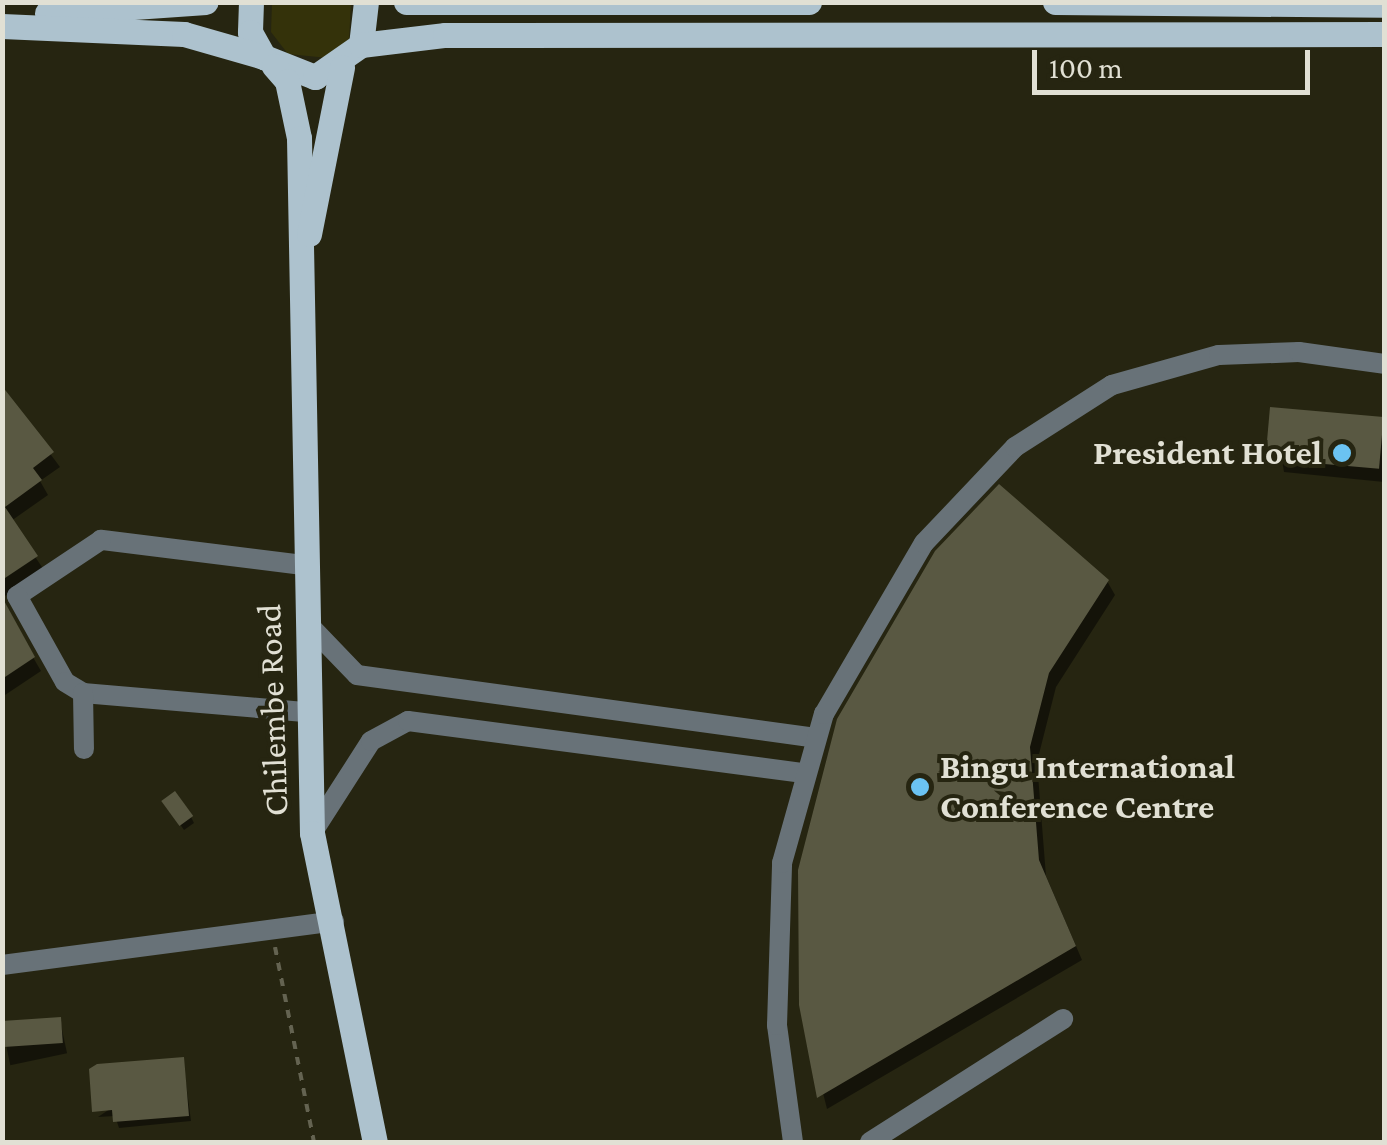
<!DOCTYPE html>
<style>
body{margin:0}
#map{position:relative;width:1387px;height:1145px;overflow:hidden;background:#262511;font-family:"Crimson Pro",serif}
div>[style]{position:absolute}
.green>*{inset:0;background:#34320a}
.shadow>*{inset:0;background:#0007;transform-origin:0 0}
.building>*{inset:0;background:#595842;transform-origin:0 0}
.path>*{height:4px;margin-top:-2px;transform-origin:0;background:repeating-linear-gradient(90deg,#646351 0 8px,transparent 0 16px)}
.minor>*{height:20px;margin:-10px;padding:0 10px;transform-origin:10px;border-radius:10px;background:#687278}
.major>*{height:25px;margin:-12.5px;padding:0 12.5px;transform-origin:12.5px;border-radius:12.5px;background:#adc2ce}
.dots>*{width:28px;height:28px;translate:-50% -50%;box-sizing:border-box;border:5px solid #262511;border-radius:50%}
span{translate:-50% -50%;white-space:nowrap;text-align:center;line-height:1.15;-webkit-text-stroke:8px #262511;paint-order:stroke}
.poi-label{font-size:35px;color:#e1e0d4;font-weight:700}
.right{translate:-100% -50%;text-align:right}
.left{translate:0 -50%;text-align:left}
.street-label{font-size:35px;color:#e1e0d4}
.frame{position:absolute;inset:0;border:5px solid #e1e0d4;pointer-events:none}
.scale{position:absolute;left:1032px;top:50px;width:278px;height:45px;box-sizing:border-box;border:5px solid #e1e0d4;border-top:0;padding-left:12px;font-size:30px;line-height:35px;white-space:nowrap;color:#e1e0d4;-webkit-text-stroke:8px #262511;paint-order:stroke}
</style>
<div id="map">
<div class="green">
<div style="clip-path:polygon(272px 3px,351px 3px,349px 40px,328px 58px,288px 54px,271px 32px)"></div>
</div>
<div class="shadow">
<div style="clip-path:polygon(2px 389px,60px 467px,40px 481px,48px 495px,11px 521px,44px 570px,2px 598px)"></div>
<div style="clip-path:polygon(1273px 410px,1384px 421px,1384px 482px,1284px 472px)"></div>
<div style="clip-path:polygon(1107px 581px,1115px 595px,1056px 687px,1037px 762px,1046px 876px,1082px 960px,827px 1109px,801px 1005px)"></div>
<div style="clip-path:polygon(2px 604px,41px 671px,2px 697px)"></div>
<div style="clip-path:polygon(168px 807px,191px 817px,194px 823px,184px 830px)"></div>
<div style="left:60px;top:1020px;width:34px;height:58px;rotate:78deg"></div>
<div style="clip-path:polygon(183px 1060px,191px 1121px,119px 1128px,115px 1116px,98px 1117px)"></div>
</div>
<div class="building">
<div style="clip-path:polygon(2px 386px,54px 452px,33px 468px,42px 480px,5px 507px,38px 556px,2px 580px)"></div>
<div style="left:1270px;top:407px;width:114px;height:52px;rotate:5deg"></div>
<div style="clip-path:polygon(999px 484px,1109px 580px,1049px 673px,1030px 747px,1039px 860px,1076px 946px,817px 1098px,799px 1005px,798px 870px,837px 719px,935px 551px)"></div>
<div style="clip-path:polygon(2px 597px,35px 657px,2px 679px)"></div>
<div style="left:175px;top:791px;width:31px;height:17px;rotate:54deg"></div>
<div style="left:61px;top:1017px;width:26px;height:59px;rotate:86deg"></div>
<div style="clip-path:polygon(184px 1057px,189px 1116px,113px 1122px,112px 1110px,92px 1112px,89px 1069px,97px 1064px)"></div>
</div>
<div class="path">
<div style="left:275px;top:947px;width:199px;rotate:78.7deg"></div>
</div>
<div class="minor">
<div style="left:303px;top:565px;width:204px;rotate:-172.9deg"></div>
<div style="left:101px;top:540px;width:101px;rotate:146.3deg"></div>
<div style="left:17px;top:596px;width:98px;rotate:60.8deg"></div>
<div style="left:65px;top:682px;width:21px;rotate:31deg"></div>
<div style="left:83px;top:693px;width:222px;rotate:4.9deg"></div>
<div style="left:307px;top:623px;width:72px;rotate:46.1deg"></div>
<div style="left:357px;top:675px;width:463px;rotate:7.8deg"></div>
<div style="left:83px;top:693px;width:56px;rotate:89deg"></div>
<div style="left:312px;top:833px;width:109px;rotate:-57.3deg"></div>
<div style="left:371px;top:741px;width:42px;rotate:-28.4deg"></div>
<div style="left:408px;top:721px;width:399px;rotate:7.5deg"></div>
<div style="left:2px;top:965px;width:335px;rotate:-7.5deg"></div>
<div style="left:793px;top:1142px;width:118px;rotate:-97.8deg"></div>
<div style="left:777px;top:1025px;width:162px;rotate:-88.2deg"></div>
<div style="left:782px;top:863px;width:155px;rotate:-74.3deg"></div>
<div style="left:824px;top:714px;width:198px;rotate:-59.7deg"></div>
<div style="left:924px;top:543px;width:132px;rotate:-46.5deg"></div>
<div style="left:1015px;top:447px;width:115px;rotate:-32.6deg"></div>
<div style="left:1112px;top:385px;width:111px;rotate:-15.7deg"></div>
<div style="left:1219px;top:355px;width:80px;rotate:-2.1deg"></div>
<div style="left:1299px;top:352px;width:86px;rotate:8deg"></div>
<div style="left:870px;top:1142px;width:229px;rotate:-32.5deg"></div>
</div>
<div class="major">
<div style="left:251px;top:2px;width:30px;rotate:92deg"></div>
<div style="left:250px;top:32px;width:29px;rotate:61deg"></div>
<div style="left:264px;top:57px;width:55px;rotate:21.4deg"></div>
<div style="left:315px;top:77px;width:56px;rotate:-34.8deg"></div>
<div style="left:361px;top:45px;width:43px;rotate:-83.4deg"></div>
<div style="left:406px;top:2px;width:403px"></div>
<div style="left:1055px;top:2px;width:329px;rotate:0.5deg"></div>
<div style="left:47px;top:13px;width:159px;rotate:-4deg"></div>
<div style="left:2px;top:26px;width:182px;rotate:2.5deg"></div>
<div style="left:184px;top:34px;width:83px;rotate:16deg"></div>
<div style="left:361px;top:45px;width:85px;rotate:-6.8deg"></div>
<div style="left:445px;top:35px;width:939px;rotate:-0.06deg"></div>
<div style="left:274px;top:66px;width:20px;rotate:49deg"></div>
<div style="left:287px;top:81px;width:58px;rotate:78.1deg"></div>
<div style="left:299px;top:138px;width:695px;rotate:88.93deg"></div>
<div style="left:312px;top:833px;width:315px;rotate:78.5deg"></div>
<div style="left:309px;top:234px;width:170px;rotate:-78.8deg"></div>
</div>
<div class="dots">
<div style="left:1342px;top:453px;background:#6bc3f2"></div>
<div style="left:920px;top:787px;background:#6bc3f2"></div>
</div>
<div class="poi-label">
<span class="right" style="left:1322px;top:453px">President Hotel</span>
<span class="left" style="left:940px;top:787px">Bingu International<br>Conference Centre</span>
</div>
<div class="street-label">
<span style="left:273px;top:710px;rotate:-92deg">Chilembe Road</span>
</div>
<div class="frame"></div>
<div class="scale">100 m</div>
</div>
